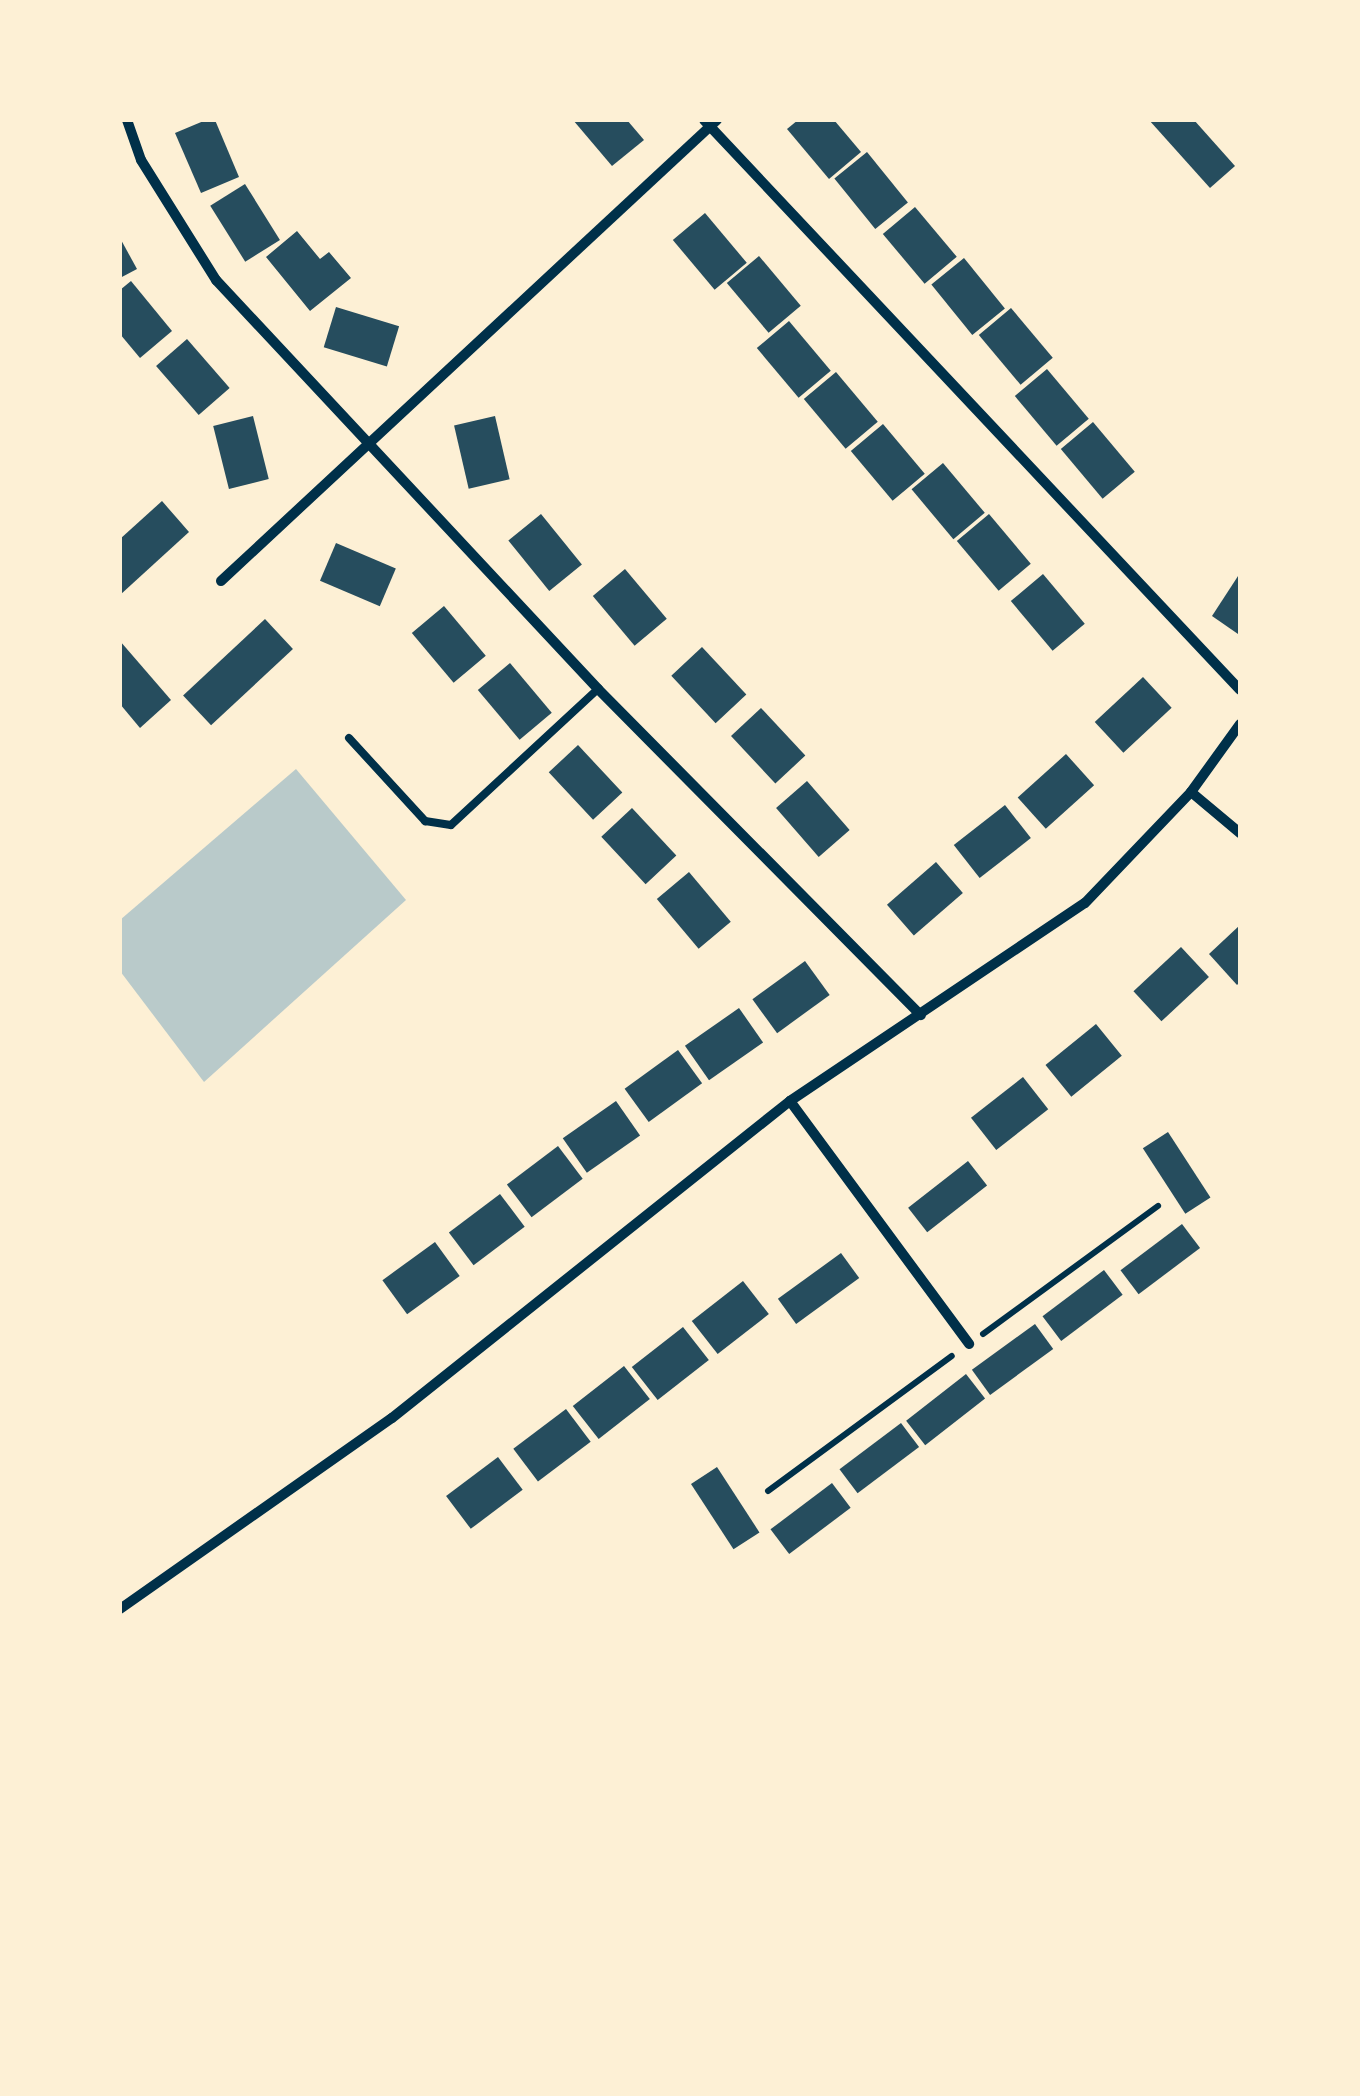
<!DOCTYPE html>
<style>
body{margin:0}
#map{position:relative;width:1360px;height:2096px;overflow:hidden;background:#fdf0d5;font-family:"PT Serif",serif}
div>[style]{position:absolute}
.green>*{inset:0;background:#b9caca}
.building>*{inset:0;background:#264d5e;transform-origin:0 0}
.path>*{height:6px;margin:-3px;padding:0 3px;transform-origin:3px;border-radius:3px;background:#003049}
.service>*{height:8px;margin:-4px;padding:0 4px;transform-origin:4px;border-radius:4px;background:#003049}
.minor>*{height:10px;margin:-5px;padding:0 5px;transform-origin:5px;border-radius:5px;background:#003049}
span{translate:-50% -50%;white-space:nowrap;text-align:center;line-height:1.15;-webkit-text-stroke:9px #fdf0d5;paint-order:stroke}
.frame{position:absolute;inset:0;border:122px solid #fdf0d5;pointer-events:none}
</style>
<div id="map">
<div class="green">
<div style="clip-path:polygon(296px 769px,406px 900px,204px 1082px,120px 971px,120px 920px)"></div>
</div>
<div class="building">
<div style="clip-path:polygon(206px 120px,215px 120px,239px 177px,201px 193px,175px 133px)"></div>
<div style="clip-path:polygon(573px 120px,627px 120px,644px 140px,612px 166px)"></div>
<div style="clip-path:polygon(798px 120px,834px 120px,861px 152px,829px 179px,787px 129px)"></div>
<div style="clip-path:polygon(1149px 120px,1194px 120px,1235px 166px,1210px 188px)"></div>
<div style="left:867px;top:152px;width:65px;height:42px;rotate:51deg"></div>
<div style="left:245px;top:184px;width:66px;height:41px;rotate:58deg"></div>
<div style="left:915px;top:207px;width:65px;height:42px;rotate:50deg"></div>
<div style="left:705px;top:213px;width:65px;height:42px;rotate:50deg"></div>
<div style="clip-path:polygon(297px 231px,320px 259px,329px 252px,351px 278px,310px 311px,266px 257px)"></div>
<div style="clip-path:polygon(120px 238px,137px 269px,120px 278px)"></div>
<div style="left:759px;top:256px;width:65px;height:42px;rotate:50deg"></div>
<div style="left:964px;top:258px;width:65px;height:42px;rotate:51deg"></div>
<div style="clip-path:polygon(131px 281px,172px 331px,140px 358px,120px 334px,120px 290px)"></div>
<div style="left:336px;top:307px;width:66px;height:42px;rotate:17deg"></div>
<div style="left:1011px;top:308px;width:65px;height:42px;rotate:50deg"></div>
<div style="left:789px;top:321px;width:65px;height:42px;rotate:50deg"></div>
<div style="left:187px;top:339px;width:65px;height:41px;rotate:49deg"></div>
<div style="left:1047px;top:369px;width:65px;height:42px;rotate:50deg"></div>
<div style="left:836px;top:372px;width:65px;height:42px;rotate:50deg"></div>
<div style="left:253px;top:416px;width:65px;height:41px;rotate:76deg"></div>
<div style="left:495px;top:416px;width:65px;height:42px;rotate:77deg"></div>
<div style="left:1093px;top:422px;width:65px;height:42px;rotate:50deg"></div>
<div style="left:883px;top:424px;width:65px;height:42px;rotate:50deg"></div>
<div style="left:943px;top:463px;width:65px;height:41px;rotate:50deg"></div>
<div style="clip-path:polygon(162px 501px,189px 532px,120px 595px,120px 539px)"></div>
<div style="left:541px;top:514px;width:65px;height:42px;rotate:51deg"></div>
<div style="left:989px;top:514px;width:65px;height:42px;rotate:50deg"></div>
<div style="left:336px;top:543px;width:65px;height:41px;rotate:23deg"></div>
<div style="left:625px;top:569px;width:65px;height:42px;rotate:50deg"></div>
<div style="clip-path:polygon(1240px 573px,1240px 631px,1238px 634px,1212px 616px)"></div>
<div style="left:1043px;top:574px;width:65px;height:42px;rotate:50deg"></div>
<div style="left:444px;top:606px;width:65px;height:42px;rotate:50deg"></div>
<div style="left:265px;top:619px;width:41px;height:112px;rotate:47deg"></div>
<div style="clip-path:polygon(120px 641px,171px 700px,140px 728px,120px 704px)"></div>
<div style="left:702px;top:647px;width:65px;height:42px;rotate:47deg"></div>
<div style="left:510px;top:663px;width:65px;height:42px;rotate:50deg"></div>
<div style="left:1143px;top:677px;width:42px;height:66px;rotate:47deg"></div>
<div style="left:761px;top:708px;width:65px;height:41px;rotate:47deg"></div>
<div style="left:578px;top:745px;width:65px;height:40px;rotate:47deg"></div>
<div style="left:1066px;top:754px;width:42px;height:65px;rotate:48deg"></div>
<div style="left:807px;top:781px;width:65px;height:41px;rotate:49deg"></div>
<div style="left:1005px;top:805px;width:42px;height:65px;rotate:52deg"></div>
<div style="left:632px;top:808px;width:65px;height:42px;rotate:47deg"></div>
<div style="left:936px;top:862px;width:41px;height:65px;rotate:49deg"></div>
<div style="left:689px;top:872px;width:65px;height:42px;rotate:50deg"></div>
<div style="clip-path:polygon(1240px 925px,1240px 982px,1237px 985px,1209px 954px)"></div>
<div style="left:1181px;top:947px;width:41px;height:65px;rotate:47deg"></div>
<div style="left:805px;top:961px;width:42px;height:65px;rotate:54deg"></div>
<div style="left:739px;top:1008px;width:42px;height:66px;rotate:55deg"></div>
<div style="left:1096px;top:1024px;width:41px;height:65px;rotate:51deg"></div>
<div style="left:678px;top:1050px;width:41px;height:66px;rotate:54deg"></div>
<div style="left:1023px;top:1077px;width:41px;height:66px;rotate:52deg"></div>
<div style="left:616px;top:1101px;width:42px;height:65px;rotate:55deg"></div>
<div style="left:1168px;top:1132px;width:78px;height:30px;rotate:57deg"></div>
<div style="left:558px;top:1146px;width:41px;height:64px;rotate:53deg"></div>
<div style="left:968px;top:1161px;width:31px;height:76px;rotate:52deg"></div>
<div style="left:500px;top:1194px;width:41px;height:64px;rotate:53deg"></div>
<div style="left:1182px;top:1224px;width:30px;height:77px;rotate:53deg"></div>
<div style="left:435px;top:1242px;width:42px;height:65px;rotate:54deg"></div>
<div style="left:841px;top:1253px;width:31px;height:78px;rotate:54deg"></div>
<div style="left:1104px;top:1270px;width:31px;height:77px;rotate:53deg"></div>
<div style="left:743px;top:1281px;width:42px;height:65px;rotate:52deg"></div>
<div style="left:1035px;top:1324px;width:31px;height:78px;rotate:54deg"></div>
<div style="left:683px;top:1327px;width:42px;height:65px;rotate:52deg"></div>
<div style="left:624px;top:1366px;width:42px;height:65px;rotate:52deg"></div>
<div style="left:966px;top:1374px;width:31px;height:76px;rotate:52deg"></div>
<div style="left:566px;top:1409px;width:41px;height:66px;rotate:53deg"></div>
<div style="left:901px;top:1423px;width:30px;height:77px;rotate:53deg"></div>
<div style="left:498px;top:1457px;width:41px;height:65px;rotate:53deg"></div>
<div style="left:717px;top:1467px;width:78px;height:31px;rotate:57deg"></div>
<div style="left:832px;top:1483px;width:31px;height:77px;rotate:53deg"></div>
</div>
<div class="path">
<div style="left:983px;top:1334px;width:217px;rotate:-36.2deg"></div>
<div style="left:768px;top:1491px;width:228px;rotate:-36.3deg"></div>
</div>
<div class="service">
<div style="left:349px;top:738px;width:113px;rotate:47.5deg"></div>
<div style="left:425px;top:821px;width:26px;rotate:9deg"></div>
<div style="left:451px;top:825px;width:200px;rotate:-42.8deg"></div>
</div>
<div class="minor">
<div style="left:127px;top:120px;width:42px;rotate:70.7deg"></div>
<div style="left:141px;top:160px;width:142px;rotate:58deg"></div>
<div style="left:216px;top:280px;width:560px;rotate:46.95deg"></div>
<div style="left:598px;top:689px;width:459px;rotate:45.3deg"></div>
<div style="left:704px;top:120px;width:782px;rotate:46.76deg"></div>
<div style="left:221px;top:581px;width:677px;rotate:-42.91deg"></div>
<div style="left:1191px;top:792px;width:64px;rotate:39.9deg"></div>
<div style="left:790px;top:1101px;width:302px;rotate:53.6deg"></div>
<div style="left:120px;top:1609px;width:332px;rotate:-35.1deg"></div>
<div style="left:392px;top:1418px;width:509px;rotate:-38.54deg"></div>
<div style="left:790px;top:1101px;width:355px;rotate:-33.9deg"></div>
<div style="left:1085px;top:903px;width:153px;rotate:-46.3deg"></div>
<div style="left:1191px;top:792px;width:84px;rotate:-54.2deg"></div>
</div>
<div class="frame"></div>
</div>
